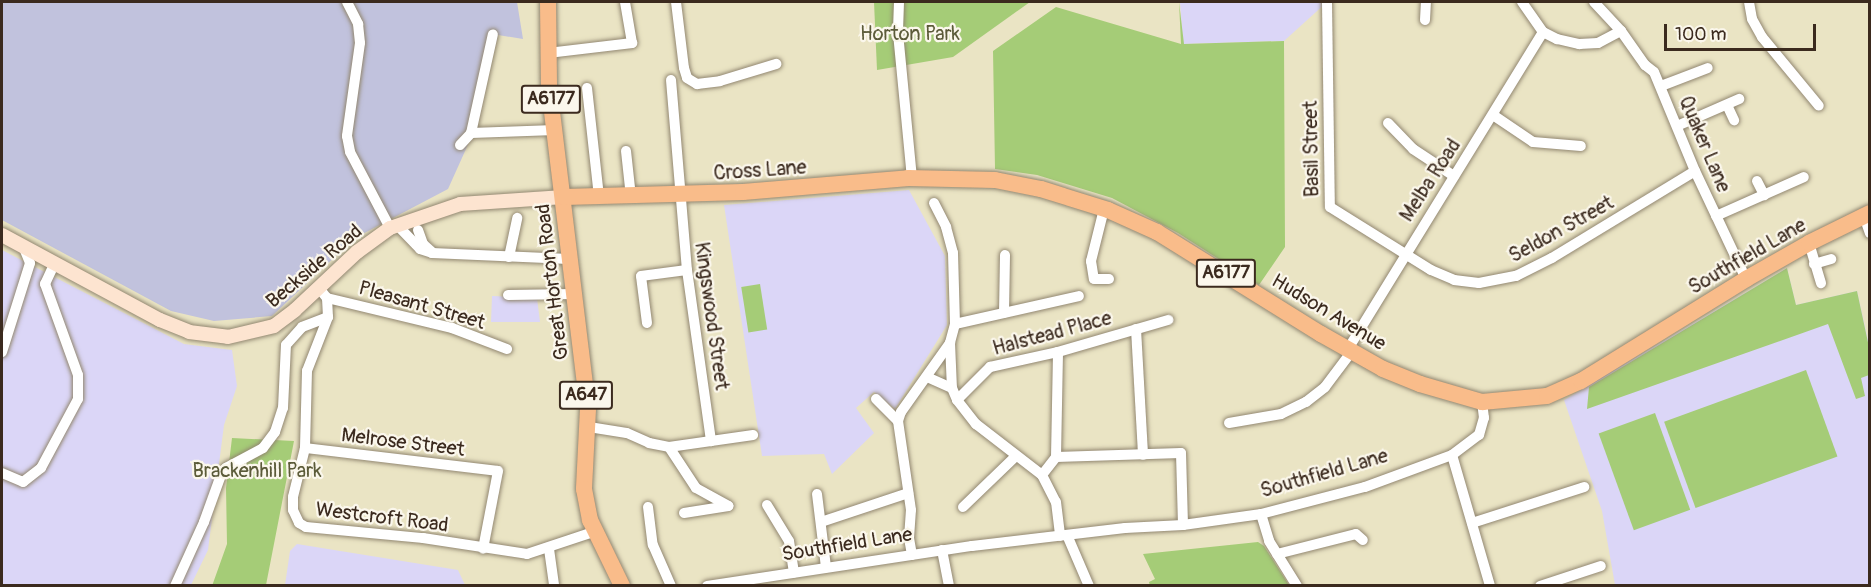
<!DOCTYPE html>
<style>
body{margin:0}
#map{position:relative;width:1871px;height:587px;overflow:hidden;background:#eae4c4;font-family:Pangolin,sans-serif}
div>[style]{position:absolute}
.built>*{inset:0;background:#dbd6f7}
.industrial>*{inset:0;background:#c1c2dd}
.green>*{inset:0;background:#a5cc77;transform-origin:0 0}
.roads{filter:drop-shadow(0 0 2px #928771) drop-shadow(0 0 2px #928771)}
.street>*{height:10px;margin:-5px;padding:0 5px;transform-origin:5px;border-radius:5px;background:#fff}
.secondary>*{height:14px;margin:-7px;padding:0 7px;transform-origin:7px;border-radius:7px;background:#fde4d0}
.primary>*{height:16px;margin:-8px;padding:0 8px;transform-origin:8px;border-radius:8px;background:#f9bc8a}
span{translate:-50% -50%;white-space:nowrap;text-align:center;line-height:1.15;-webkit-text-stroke:4.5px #fbf7ec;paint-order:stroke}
.shield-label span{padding:2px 4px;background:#fbf7ec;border:2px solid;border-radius:4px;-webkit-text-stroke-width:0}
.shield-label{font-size:18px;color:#3b2a1e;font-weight:700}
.park-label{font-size:20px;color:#5b5b39}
.street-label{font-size:20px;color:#3b2a1e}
.frame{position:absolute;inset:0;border:3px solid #3b2a1e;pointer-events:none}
.scale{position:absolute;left:1664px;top:24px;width:152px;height:27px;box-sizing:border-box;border:3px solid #3b2a1e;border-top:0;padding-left:8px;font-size:18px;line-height:21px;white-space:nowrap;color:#3b2a1e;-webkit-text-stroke:4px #fbf7ec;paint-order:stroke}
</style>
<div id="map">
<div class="built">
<div style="clip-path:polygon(1180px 2px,1327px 2px,1284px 41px,1183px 44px)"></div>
<div style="clip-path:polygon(909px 190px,945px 256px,947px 325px,895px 409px,874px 392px,856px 408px,874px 433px,832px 474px,824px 454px,762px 456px,724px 205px)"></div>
<div style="clip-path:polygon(2px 250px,184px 344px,232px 350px,237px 386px,224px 425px,208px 550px,191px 585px,2px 585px)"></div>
<div style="clip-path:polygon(1787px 268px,1796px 305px,1857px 291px,1870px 349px,1869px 585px,1615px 585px,1602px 511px,1564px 400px)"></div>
<div style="clip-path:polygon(492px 296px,537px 298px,540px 322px,491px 322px)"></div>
<div style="clip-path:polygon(297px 544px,458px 570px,465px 585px,285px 585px,290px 551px)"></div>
</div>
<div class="industrial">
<div style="clip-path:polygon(2px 2px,517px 2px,523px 39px,498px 35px,475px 129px,448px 189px,355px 238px,272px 316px,214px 321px,171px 311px,2px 220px)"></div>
</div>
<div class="green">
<div style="clip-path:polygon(874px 2px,1030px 2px,953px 57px,877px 70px)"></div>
<div style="clip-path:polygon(1179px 2px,1184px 44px,1284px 41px,1285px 247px,1259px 285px,1178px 233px,1112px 198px,1037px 175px,995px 169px,993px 51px,1056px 7px,1181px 44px)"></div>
<div style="clip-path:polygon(1787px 268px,1796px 305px,1857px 291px,1869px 347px,1869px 375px,1861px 378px,1865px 396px,1856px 399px,1828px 324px,1587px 409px,1589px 387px)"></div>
<div style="left:760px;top:284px;width:46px;height:19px;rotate:81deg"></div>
<div style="left:1806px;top:370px;width:92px;height:151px;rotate:70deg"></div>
<div style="left:1655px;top:413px;width:103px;height:60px;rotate:70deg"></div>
<div style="clip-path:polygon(232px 438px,294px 441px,266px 585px,212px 586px,227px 544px,226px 488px)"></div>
<div style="clip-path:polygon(1258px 542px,1264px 546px,1289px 585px,1150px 586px,1149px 582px,1155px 579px,1143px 554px)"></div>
</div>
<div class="roads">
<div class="street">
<div style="left:347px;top:2px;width:25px;rotate:63deg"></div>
<div style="left:358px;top:24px;width:19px;rotate:84deg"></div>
<div style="left:360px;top:43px;width:94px;rotate:98deg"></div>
<div style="left:347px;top:136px;width:16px;rotate:79deg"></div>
<div style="left:350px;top:152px;width:86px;rotate:62.2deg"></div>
<div style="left:676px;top:2px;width:66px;rotate:83.1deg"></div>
<div style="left:684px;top:68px;width:10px;rotate:73deg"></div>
<div style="left:687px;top:78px;width:12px;rotate:31deg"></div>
<div style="left:697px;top:84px;width:23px;rotate:-7deg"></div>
<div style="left:720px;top:81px;width:59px;rotate:-16.9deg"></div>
<div style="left:899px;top:2px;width:31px;rotate:92deg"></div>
<div style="left:898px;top:33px;width:147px;rotate:84.5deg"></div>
<div style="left:1327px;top:2px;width:205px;rotate:89.2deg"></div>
<div style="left:1330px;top:207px;width:119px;rotate:32deg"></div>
<div style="left:1431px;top:270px;width:25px;rotate:23deg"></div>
<div style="left:1454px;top:280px;width:25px;rotate:7deg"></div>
<div style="left:1479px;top:283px;width:38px;rotate:-11deg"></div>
<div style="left:1516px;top:276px;width:40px;rotate:-26.6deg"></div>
<div style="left:1552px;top:258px;width:167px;rotate:-31.3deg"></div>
<div style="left:1522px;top:2px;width:37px;rotate:55deg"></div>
<div style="left:1543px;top:32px;width:16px;rotate:27deg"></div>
<div style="left:1557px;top:39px;width:23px;rotate:13deg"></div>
<div style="left:1579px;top:44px;width:19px;rotate:-3deg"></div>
<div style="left:1598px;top:43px;width:26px;rotate:-28deg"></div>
<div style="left:1621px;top:31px;width:42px;rotate:54.8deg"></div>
<div style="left:1645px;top:65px;width:11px;rotate:38deg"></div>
<div style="left:1654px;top:72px;width:107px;rotate:67.5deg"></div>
<div style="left:1695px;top:171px;width:119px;rotate:64.7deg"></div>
<div style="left:1594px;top:2px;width:40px;rotate:47deg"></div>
<div style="left:1749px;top:2px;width:17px;rotate:80deg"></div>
<div style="left:1752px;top:19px;width:21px;rotate:61deg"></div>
<div style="left:1762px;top:37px;width:89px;rotate:50.4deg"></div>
<div style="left:1425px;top:20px;width:18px;rotate:-87deg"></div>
<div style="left:548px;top:53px;width:85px;rotate:-6.8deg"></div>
<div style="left:632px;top:43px;width:42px;rotate:-99.7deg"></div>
<div style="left:671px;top:80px;width:191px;rotate:85.2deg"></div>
<div style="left:687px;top:270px;width:173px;rotate:82deg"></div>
<div style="left:1661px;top:86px;width:50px;rotate:-21deg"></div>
<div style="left:587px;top:88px;width:110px;rotate:83.7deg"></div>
<div style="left:1727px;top:105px;width:17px;rotate:65deg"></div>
<div style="left:1493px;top:115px;width:48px;rotate:34deg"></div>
<div style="left:1533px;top:142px;width:48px;rotate:4.8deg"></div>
<div style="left:1388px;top:123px;width:36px;rotate:46deg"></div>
<div style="left:1413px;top:149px;width:49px;rotate:33.4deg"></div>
<div style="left:1677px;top:126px;width:68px;rotate:-23.5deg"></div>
<div style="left:471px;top:133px;width:101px;rotate:-77.5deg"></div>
<div style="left:460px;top:145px;width:16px;rotate:-47deg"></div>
<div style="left:471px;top:133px;width:84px;rotate:-2deg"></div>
<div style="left:626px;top:151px;width:46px;rotate:83.8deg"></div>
<div style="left:1757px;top:181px;width:16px;rotate:63deg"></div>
<div style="left:934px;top:203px;width:27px;rotate:63deg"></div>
<div style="left:946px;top:227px;width:27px;rotate:75deg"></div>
<div style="left:953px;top:253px;width:71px;rotate:88.4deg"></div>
<div style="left:955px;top:324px;width:20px;rotate:105deg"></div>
<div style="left:950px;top:343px;width:45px;rotate:87.5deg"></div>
<div style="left:952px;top:388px;width:13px;rotate:67deg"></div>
<div style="left:957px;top:400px;width:31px;rotate:52deg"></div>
<div style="left:976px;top:424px;width:83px;rotate:37.7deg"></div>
<div style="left:1042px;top:475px;width:30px;rotate:63deg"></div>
<div style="left:1056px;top:502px;width:34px;rotate:83deg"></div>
<div style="left:1104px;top:209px;width:54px;rotate:104deg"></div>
<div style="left:1091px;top:261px;width:18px;rotate:81deg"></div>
<div style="left:1094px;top:279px;width:15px"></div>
<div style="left:1716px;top:216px;width:96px;rotate:-23.9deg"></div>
<div style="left:1864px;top:216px;width:18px;rotate:71deg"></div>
<div style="left:398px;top:226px;width:32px;rotate:46deg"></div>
<div style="left:420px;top:249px;width:13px;rotate:18deg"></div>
<div style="left:432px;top:253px;width:137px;rotate:2.5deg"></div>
<div style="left:418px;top:230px;width:15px;rotate:70deg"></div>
<div style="left:423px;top:244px;width:12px;rotate:42deg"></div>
<div style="left:1809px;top:243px;width:42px;rotate:73.3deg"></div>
<div style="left:509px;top:257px;width:40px;rotate:-78deg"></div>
<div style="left:1814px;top:264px;width:18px;rotate:-16deg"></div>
<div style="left:318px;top:287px;width:14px;rotate:51deg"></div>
<div style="left:327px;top:298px;width:19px;rotate:87deg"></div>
<div style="left:328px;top:317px;width:58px;rotate:111.3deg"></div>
<div style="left:307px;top:371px;width:77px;rotate:91.5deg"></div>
<div style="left:305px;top:448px;width:50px;rotate:103.8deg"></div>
<div style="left:293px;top:497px;width:13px;rotate:90deg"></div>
<div style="left:293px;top:510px;width:14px;rotate:65deg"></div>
<div style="left:299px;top:523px;width:8px;rotate:30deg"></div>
<div style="left:306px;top:527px;width:118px;rotate:5.4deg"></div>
<div style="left:423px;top:538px;width:105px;rotate:8.7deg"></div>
<div style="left:527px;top:554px;width:73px;rotate:-18.4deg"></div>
<div style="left:508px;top:295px;width:65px;rotate:-0.9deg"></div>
<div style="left:327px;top:298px;width:129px;rotate:13.5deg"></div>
<div style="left:452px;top:328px;width:59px;rotate:20.9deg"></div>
<div style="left:1004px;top:313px;width:58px;rotate:-89deg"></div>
<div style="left:647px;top:323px;width:47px;rotate:-97.3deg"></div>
<div style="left:641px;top:276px;width:46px;rotate:-7.4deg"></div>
<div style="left:955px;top:324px;width:127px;rotate:-12.7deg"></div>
<div style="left:1136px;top:329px;width:126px;rotate:86.8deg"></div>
<div style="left:1348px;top:349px;width:372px;rotate:-58.4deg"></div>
<div style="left:2px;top:352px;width:93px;rotate:-72.5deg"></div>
<div style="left:30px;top:263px;width:18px;rotate:-112deg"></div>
<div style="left:927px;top:377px;width:27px;rotate:24deg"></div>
<div style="left:876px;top:399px;width:31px;rotate:45deg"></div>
<div style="left:957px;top:400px;width:47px;rotate:-45deg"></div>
<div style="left:990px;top:367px;width:70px;rotate:-12.4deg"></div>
<div style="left:1058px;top:352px;width:115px;rotate:-16.2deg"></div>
<div style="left:1229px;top:423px;width:53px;rotate:-9.8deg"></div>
<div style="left:1281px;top:414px;width:28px;rotate:-26deg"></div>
<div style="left:1306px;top:402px;width:24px;rotate:-38deg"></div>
<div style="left:1325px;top:387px;width:45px;rotate:-53.1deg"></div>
<div style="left:589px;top:427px;width:38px;rotate:9deg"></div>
<div style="left:627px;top:433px;width:24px;rotate:24deg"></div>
<div style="left:649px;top:443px;width:20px;rotate:11deg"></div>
<div style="left:669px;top:447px;width:49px;rotate:56.6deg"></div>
<div style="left:696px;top:488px;width:37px;rotate:29deg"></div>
<div style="left:669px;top:447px;width:85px;rotate:-8.1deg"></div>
<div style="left:305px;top:448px;width:194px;rotate:6.8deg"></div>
<div style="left:498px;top:471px;width:79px;rotate:100.9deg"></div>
<div style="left:1452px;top:455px;width:136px;rotate:73.8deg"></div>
<div style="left:1056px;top:457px;width:125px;rotate:-1.8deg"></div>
<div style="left:1181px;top:453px;width:72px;rotate:88.4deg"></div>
<div style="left:2px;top:473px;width:23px;rotate:23deg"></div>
<div style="left:23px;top:482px;width:23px;rotate:-38deg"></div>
<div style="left:41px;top:468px;width:78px;rotate:-61.8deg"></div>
<div style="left:78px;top:399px;width:24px;rotate:-90deg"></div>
<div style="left:78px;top:375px;width:97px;rotate:-109.9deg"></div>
<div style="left:45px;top:284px;width:21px;rotate:-65deg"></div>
<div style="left:1042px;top:475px;width:23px;rotate:-52deg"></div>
<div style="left:1056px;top:457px;width:105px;rotate:-88.9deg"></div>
<div style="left:817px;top:494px;width:74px;rotate:83deg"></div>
<div style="left:767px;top:505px;width:42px;rotate:58.6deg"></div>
<div style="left:789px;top:541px;width:32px;rotate:81deg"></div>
<div style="left:648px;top:507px;width:38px;rotate:83deg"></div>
<div style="left:653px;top:545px;width:45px;rotate:66.3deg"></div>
<div style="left:963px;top:507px;width:74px;rotate:-43.9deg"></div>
<div style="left:684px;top:513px;width:45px;rotate:-9deg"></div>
<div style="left:1261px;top:514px;width:28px;rotate:73deg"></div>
<div style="left:1269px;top:541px;width:53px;rotate:58.1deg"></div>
<div style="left:821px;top:522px;width:92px;rotate:-18.4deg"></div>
<div style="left:1472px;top:523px;width:118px;rotate:-17.8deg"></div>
<div style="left:1067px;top:535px;width:56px;rotate:66.7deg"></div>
<div style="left:549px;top:549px;width:37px;rotate:82deg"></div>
<div style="left:942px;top:550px;width:37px;rotate:79deg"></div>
<div style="left:1277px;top:554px;width:81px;rotate:-14.2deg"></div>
<div style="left:1356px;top:534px;width:9px;rotate:41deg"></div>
<div style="left:912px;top:555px;width:17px;rotate:-100deg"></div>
<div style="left:909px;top:538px;width:28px;rotate:-86deg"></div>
<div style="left:911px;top:510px;width:90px;rotate:-98.3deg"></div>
<div style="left:898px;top:421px;width:9px;rotate:-72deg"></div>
<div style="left:901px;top:412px;width:85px;rotate:-54.6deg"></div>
<div style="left:175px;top:586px;width:70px;rotate:-65.6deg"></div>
<div style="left:204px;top:522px;width:50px;rotate:-70.1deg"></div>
<div style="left:221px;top:475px;width:9px;rotate:-54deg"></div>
<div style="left:226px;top:468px;width:42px;rotate:-28.4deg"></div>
<div style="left:263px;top:448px;width:20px;rotate:-53deg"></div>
<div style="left:275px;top:432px;width:25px;rotate:-72deg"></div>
<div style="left:283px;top:408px;width:63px;rotate:-87.3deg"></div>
<div style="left:286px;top:345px;width:24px;rotate:-48deg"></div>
<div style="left:302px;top:327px;width:28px;rotate:-21deg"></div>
<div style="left:707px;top:586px;width:268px;rotate:-8.6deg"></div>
<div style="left:972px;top:546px;width:154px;rotate:-6.7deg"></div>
<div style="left:1125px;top:528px;width:58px;rotate:-3deg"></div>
<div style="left:1183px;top:525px;width:79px;rotate:-8deg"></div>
<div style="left:1261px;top:514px;width:107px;rotate:-14.6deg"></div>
<div style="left:1365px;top:487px;width:93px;rotate:-20.2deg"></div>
<div style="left:1452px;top:455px;width:34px;rotate:-37deg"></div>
<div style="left:1479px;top:435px;width:18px;rotate:-74deg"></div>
<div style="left:1484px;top:418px;width:16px;rotate:-97deg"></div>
<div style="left:1540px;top:586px;width:64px;rotate:-18.2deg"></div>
</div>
<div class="secondary">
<div style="left:2px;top:235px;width:179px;rotate:28.3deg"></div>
<div style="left:160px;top:320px;width:31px;rotate:22deg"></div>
<div style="left:189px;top:332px;width:39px;rotate:7deg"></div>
<div style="left:228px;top:337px;width:47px;rotate:-13.4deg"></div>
<div style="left:274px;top:326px;width:26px;rotate:-37deg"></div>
<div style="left:295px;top:310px;width:85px;rotate:-43.1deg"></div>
<div style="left:357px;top:252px;width:41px;rotate:-36deg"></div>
<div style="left:390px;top:228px;width:74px;rotate:-18.9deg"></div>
<div style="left:460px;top:204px;width:104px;rotate:-3.9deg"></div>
</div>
<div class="primary">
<div style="left:548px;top:2px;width:85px;rotate:89.3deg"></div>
<div style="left:549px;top:87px;width:324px;rotate:83.1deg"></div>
<div style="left:588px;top:409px;width:80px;rotate:92.9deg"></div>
<div style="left:584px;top:489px;width:32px;rotate:79deg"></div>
<div style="left:590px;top:520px;width:73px;rotate:64.1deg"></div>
<div style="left:564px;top:197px;width:179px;rotate:-1.6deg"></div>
<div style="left:743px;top:192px;width:166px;rotate:-4.8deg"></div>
<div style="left:908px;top:178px;width:87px;rotate:1.3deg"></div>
<div style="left:995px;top:180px;width:47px;rotate:11.1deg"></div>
<div style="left:1041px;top:189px;width:70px;rotate:17.4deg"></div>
<div style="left:1108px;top:210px;width:54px;rotate:24.2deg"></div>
<div style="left:1157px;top:232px;width:193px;rotate:31.9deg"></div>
<div style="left:1321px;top:334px;width:71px;rotate:29.4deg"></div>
<div style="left:1383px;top:369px;width:40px;rotate:22deg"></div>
<div style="left:1420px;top:384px;width:65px;rotate:16.2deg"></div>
<div style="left:1482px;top:402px;width:65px;rotate:-5.3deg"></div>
<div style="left:1547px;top:396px;width:37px;rotate:-24deg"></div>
<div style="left:1581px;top:381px;width:194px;rotate:-31.7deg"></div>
<div style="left:1746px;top:279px;width:73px;rotate:-29.7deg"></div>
<div style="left:1809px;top:243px;width:68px;rotate:-26.2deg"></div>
</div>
</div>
<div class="shield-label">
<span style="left:551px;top:99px">A6177</span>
<span style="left:1226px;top:273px">A6177</span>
<span style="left:586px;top:395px">A647</span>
</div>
<div class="park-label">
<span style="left:910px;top:33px">Horton Park</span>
<span style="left:257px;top:470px">Brackenhill Park</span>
</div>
<div class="street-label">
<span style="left:1705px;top:144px;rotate:67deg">Quaker Lane</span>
<span style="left:1311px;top:149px;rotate:-91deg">Basil Street</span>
<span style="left:760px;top:170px;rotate:-4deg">Cross Lane</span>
<span style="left:1430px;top:180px;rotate:-57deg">Melba Road</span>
<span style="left:1561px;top:229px;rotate:-29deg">Seldon Street</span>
<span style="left:1747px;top:256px;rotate:-30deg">Southfield Lane</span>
<span style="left:314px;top:266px;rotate:-40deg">Beckside Road</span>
<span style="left:552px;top:282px;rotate:-97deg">Great Horton Road</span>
<span style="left:422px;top:305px;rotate:16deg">Pleasant Street</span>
<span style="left:1329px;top:312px;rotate:31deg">Hudson Avenue</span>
<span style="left:712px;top:316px;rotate:82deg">Kingswood Street</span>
<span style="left:1052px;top:333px;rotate:-15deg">Halstead Place</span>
<span style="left:403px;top:442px;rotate:7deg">Melrose Street</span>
<span style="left:1324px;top:473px;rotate:-16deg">Southfield Lane</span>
<span style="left:382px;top:517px;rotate:7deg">Westcroft Road</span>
<span style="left:847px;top:544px;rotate:-9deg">Southfield Lane</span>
</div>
<div class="frame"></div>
<div class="scale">100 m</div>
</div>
